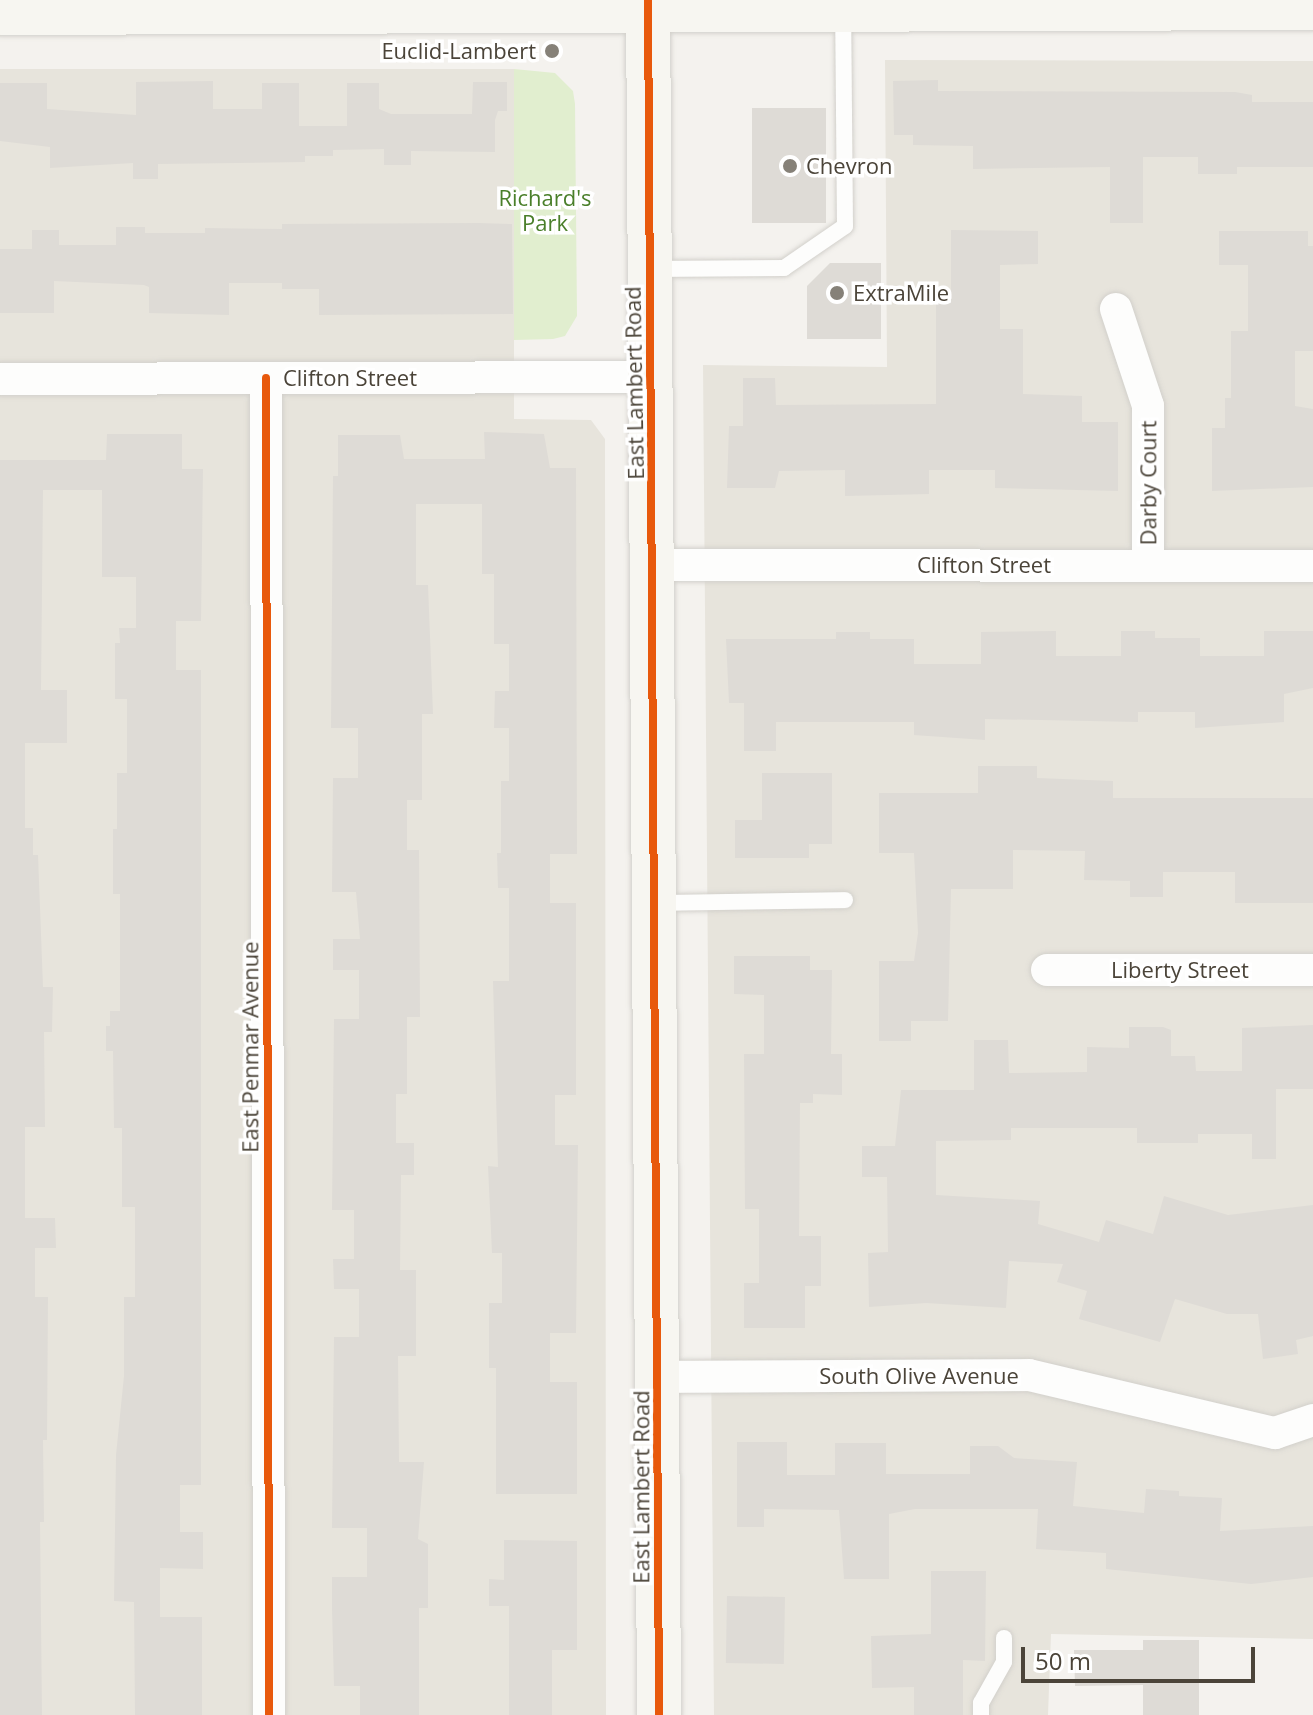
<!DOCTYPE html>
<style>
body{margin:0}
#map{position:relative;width:1313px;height:1715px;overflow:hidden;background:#f4f2ee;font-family:"Open Sans",sans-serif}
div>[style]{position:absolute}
.residential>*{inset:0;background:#e7e4dc}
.green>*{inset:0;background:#e1eecf}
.building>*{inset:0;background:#dedbd6;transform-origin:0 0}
.roads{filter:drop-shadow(0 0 2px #d2d0cb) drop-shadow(0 0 2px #d2d0cb)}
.service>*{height:16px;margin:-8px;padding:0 8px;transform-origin:8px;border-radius:8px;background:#fdfdfc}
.minor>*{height:32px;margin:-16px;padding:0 16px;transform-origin:16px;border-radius:16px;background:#fdfdfc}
.secondary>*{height:44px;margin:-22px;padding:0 22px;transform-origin:22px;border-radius:22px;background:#f7f6f1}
.cycleway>*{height:8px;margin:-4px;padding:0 4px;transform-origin:4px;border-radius:4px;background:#e8590c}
.dots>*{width:22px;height:22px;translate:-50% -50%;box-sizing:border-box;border:4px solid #fff;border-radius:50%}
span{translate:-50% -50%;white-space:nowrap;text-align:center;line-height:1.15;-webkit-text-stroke:7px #fff;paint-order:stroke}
.poi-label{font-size:22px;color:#4b4439}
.right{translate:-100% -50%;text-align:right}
.left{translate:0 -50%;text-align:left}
.park-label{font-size:22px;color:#4a7f2a}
.street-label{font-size:22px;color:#4b4439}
.scale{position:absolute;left:1021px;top:1647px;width:234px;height:36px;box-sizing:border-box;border:4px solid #4b4439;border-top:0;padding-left:10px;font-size:24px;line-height:28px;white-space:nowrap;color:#4b4439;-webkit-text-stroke:6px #fff;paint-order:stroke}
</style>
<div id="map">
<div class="residential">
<div style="clip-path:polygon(885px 60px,1313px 61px,1313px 1639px,1051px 1634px,1048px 1715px,714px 1715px,703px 365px,887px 367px)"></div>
<div style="clip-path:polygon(0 69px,514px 69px,514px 419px,591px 420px,605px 439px,606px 1715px,0 1715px)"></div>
</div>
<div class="green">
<div style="clip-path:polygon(514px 69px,555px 73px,573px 91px,575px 104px,577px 316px,565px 336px,553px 339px,514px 340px)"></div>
</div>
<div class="building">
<div style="clip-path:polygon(938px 80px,938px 91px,1235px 92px,1252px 95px,1252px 102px,1313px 102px,1313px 167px,1237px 167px,1237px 174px,1198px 174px,1198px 157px,1143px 157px,1143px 223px,1110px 223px,1110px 167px,973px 169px,973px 146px,913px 145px,913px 135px,894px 135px,893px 81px)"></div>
<div style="clip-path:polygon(213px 81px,213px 109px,262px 109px,262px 83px,299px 83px,299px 126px,347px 126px,347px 83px,379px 83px,379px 109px,391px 114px,472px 114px,473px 82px,507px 82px,507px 111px,498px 111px,495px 120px,495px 152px,411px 151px,411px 165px,384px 165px,384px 149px,333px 150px,333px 156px,305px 156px,305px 162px,158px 164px,158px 179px,133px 179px,133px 163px,50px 168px,50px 147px,0 141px,0 83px,47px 83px,47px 109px,136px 115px,136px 82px)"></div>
<div style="left:826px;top:108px;width:115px;height:74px;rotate:90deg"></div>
<div style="clip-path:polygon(478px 223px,512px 224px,513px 314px,319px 315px,319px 289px,282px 289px,282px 283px,229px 283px,229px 315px,149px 313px,149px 287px,144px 285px,54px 281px,54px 313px,0 313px,0 249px,32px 249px,32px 230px,59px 230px,59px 245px,116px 245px,116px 227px,145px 227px,145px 233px,205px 233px,205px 228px,282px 229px,282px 224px)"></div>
<div style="clip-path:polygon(951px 230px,1038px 231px,1038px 264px,1000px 265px,1000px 329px,1023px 329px,1023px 394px,1082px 396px,1082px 422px,1118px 422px,1118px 491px,995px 488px,995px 470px,929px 470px,929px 494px,845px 496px,845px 470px,779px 471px,775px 488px,727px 488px,729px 426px,743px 426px,743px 378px,775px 378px,776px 405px,936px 404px,936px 302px,951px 302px)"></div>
<div style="clip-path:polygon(1219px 231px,1308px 231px,1308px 246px,1313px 246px,1313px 351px,1295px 351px,1295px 406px,1313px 409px,1313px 487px,1212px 491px,1212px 428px,1225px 428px,1225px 398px,1231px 398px,1231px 331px,1248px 331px,1248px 265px,1219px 265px)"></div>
<div style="clip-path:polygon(830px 263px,881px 263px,881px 339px,807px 339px,807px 286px)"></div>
<div style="clip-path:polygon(484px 432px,544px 434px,550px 468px,576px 468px,577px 854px,550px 854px,550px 903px,576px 903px,576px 1095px,555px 1095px,555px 1145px,578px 1145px,576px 1333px,550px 1333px,550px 1382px,577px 1382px,577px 1494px,496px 1494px,496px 1368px,489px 1368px,489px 1303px,502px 1303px,502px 1253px,492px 1253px,488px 1166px,498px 1167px,493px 981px,509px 981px,509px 888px,498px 888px,497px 853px,501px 853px,501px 781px,509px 781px,509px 728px,494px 728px,495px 691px,509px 691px,509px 644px,494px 644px,494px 574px,482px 574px,482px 504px,416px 504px,416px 585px,428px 585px,433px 714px,422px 714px,422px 800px,407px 800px,407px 850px,419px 850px,420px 1017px,407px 1017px,407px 1094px,396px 1094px,396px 1143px,414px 1143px,414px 1175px,401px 1175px,400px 1270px,416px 1270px,416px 1356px,398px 1356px,399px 1462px,424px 1462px,418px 1539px,428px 1544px,428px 1608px,419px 1608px,419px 1715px,360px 1715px,360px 1686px,334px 1686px,332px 1609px,332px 1577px,367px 1577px,367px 1528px,332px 1528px,334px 1337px,359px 1337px,359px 1289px,334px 1289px,333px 1259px,354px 1259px,354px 1210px,332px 1210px,334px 1019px,359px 1019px,359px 970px,333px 970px,333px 939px,360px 939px,356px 892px,332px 892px,333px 778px,358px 778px,358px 728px,331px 728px,333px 476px,338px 476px,338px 435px,400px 435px,404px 459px,485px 459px)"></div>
<div style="clip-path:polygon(107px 434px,182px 434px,182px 469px,203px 469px,201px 621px,176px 621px,176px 670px,201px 670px,201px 1485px,180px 1485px,180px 1532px,203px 1532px,203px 1569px,160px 1568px,160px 1617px,202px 1617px,202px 1715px,135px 1715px,134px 1602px,114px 1601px,116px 1455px,124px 1376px,124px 1297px,135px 1297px,135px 1207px,122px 1207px,122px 1128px,114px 1128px,113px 1051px,106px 1051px,106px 1026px,110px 1026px,110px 1011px,120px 1011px,120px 894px,113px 894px,113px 829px,117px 829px,117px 773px,127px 773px,127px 699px,115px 699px,115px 643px,120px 643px,119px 628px,136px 628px,136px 577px,102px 577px,102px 490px,43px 490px,41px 690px,67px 690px,67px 743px,25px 743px,25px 828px,33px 828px,33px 855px,38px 855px,43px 987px,53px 987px,52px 1032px,44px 1032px,45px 1127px,25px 1127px,25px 1218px,55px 1218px,56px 1248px,35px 1248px,35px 1297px,48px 1297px,47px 1440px,43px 1440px,44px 1522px,40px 1522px,42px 1715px,0 1715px,0 460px,106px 460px)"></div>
<div style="clip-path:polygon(1056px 631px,1056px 656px,1121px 656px,1121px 631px,1155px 631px,1155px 638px,1200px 638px,1200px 656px,1264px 656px,1264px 631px,1313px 631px,1313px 688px,1284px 694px,1284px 722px,1195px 728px,1195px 712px,1138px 712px,1138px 722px,985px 719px,985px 740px,914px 735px,914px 722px,776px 722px,776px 751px,744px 751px,744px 703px,729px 703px,726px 639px,836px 639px,836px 632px,870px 632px,870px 639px,914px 639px,914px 664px,981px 664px,981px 632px)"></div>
<div style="clip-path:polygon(978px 766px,1037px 766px,1037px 778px,1113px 781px,1113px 798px,1313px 798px,1313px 903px,1235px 903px,1235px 872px,1163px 872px,1163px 897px,1130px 897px,1130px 881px,1084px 880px,1085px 851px,1013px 850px,1013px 889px,951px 889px,948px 1021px,911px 1021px,911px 1041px,879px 1041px,879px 961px,914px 961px,918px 933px,914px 853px,879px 853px,879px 793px,978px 793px)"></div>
<div style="clip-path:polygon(762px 773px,832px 773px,832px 844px,809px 844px,809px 858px,735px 858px,735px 820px,762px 820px)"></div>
<div style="clip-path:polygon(734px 956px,810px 956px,810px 970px,832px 970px,831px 1054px,842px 1054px,842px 1095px,813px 1094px,813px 1103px,800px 1103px,799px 1236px,821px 1236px,821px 1286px,805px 1286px,805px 1328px,744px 1328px,744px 1283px,759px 1283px,759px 1209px,745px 1209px,744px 1054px,764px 1054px,764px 995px,734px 994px)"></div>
<div style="clip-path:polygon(1313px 1025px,1313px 1089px,1276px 1089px,1276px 1159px,1252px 1159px,1252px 1134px,1198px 1134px,1198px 1143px,1137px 1143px,1137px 1128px,1011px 1128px,1011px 1140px,936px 1141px,936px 1195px,1040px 1201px,1038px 1224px,1099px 1242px,1106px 1220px,1153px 1234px,1164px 1196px,1228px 1215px,1313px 1205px,1313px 1336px,1296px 1340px,1298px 1354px,1263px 1359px,1258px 1314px,1227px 1314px,1175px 1299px,1160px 1342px,1079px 1319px,1087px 1291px,1057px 1282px,1063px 1264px,1009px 1261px,1006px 1308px,926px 1303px,869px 1307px,868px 1253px,888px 1252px,887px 1177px,862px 1177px,862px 1146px,895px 1146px,901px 1090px,974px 1090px,974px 1040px,1008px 1040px,1009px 1073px,1087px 1072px,1087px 1047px,1129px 1048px,1129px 1027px,1163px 1027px,1171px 1030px,1171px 1056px,1195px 1056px,1196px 1071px,1242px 1071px,1242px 1028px)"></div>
<div style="clip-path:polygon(737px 1442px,787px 1442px,787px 1475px,835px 1475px,835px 1443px,886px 1443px,886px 1474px,970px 1474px,970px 1446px,998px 1446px,1014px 1458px,1077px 1462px,1073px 1506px,1144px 1513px,1146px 1489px,1179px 1491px,1179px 1496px,1222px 1498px,1220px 1531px,1313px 1526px,1313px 1577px,1251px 1584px,1106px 1569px,1106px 1553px,1036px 1549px,1038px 1509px,915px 1509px,889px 1514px,889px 1579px,844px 1579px,839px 1510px,764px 1509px,764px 1527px,737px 1527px)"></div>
<div style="clip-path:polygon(504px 1540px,577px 1541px,577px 1650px,552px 1650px,552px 1715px,509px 1715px,509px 1606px,489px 1606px,489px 1579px,504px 1580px)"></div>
<div style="clip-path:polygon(931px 1571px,986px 1571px,985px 1661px,963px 1660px,963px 1715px,914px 1715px,914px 1687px,872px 1688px,871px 1636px,931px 1634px)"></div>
<div style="left:727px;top:1596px;width:58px;height:67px;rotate:1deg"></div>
<div style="clip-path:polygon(1143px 1640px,1199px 1640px,1199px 1715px,1143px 1715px,1143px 1685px,1075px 1686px,1074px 1650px,1143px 1650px)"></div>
</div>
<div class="roads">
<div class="service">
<div style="left:650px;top:269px;width:134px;rotate:-0.4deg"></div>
<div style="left:784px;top:268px;width:74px;rotate:-34.5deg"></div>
<div style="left:845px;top:226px;width:213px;rotate:-90.5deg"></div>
<div style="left:657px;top:903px;width:188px;rotate:-0.9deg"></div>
<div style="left:981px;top:1715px;width:12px;rotate:-90deg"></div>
<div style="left:981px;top:1703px;width:47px;rotate:-60.7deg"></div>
<div style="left:1004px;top:1662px;width:24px;rotate:-90deg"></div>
</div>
<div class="minor">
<div style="left:1116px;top:309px;width:102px;rotate:71.7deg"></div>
<div style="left:1148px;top:406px;width:160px;rotate:90deg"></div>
<div style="left:266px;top:378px;width:1337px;rotate:89.87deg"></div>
<div style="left:0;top:379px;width:652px;rotate:-0.18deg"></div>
<div style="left:655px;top:565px;width:658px;rotate:0.09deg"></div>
<div style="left:1047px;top:970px;width:266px"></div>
<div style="left:659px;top:1377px;width:370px;rotate:-0.3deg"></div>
<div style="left:1029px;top:1375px;width:253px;rotate:13.3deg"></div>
<div style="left:1275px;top:1433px;width:40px;rotate:-18.9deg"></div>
</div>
<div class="secondary">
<div style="left:648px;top:0;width:1715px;rotate:89.63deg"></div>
<div style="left:0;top:13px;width:1313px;rotate:-0.22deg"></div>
</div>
</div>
<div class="cycleway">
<div style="left:648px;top:0;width:1715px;rotate:89.63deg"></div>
<div style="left:266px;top:378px;width:1337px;rotate:89.87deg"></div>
</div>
<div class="dots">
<div style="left:552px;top:51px;background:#868178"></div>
<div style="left:790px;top:166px;background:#868178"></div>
<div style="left:837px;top:293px;background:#868178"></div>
</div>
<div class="poi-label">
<span class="right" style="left:536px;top:51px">Euclid-Lambert</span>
<span class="left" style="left:806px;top:166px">Chevron</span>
<span class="left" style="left:853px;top:293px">ExtraMile</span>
</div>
<div class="park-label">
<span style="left:545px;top:210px">Richard's<br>Park</span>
</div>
<div class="street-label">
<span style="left:350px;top:378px">Clifton Street</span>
<span style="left:634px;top:383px;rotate:-91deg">East Lambert Road</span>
<span style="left:1148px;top:483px;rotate:-90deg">Darby Court</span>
<span style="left:984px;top:565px">Clifton Street</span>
<span style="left:1180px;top:970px">Liberty Street</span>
<span style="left:250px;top:1047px;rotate:-90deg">East Penmar Avenue</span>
<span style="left:919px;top:1376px">South Olive Avenue</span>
<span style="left:641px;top:1487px;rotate:-90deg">East Lambert Road</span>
</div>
<div class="scale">50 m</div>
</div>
